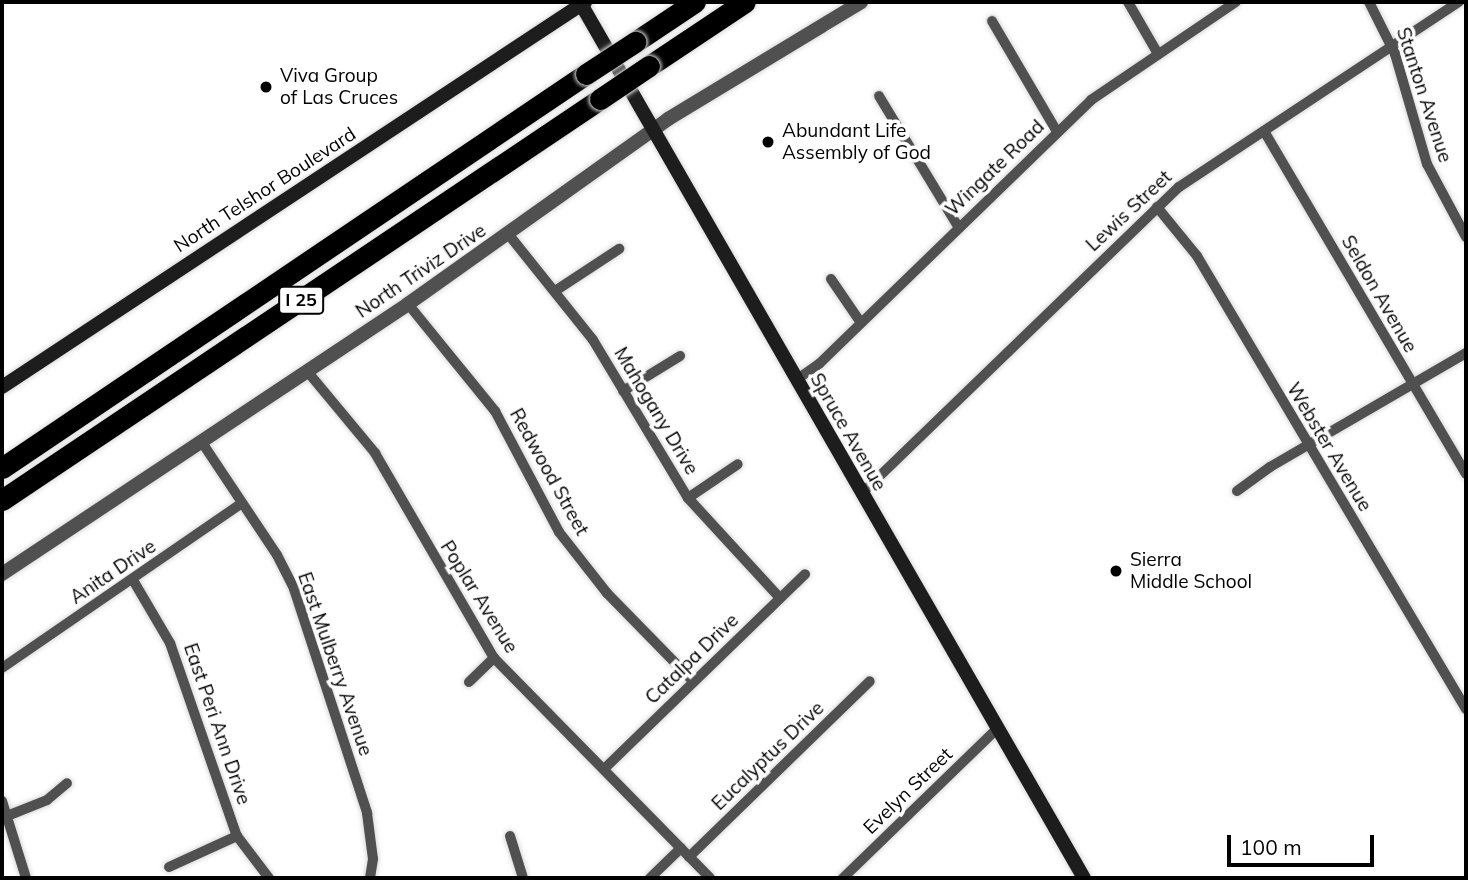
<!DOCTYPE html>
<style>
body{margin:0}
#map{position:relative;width:1468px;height:880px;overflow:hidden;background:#fff;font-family:Mulish,sans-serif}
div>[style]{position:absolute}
.roads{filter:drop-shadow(0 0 2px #dbdbdb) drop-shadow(0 0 2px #dbdbdb)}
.minor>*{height:10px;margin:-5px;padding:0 5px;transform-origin:5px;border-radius:5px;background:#505050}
.tertiary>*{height:14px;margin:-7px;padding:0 7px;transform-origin:7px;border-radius:7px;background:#505050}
.secondary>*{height:14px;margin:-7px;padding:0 7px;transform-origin:7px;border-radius:7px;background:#1d1d1d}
.motorway>*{height:21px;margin:-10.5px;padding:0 10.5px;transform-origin:10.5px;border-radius:10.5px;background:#000}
.bridges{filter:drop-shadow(0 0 2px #dbdbdb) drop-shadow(0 0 2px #dbdbdb)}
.motorway-bridge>*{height:21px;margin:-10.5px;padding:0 10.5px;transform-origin:10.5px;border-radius:10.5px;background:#000}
.dots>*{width:19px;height:19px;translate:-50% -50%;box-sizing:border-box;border:4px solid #fff;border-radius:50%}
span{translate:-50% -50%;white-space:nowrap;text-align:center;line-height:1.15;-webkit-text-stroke:7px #fff;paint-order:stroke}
.shield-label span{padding:2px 5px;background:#fff;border:2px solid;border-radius:5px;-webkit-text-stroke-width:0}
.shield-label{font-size:18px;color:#000;font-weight:700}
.poi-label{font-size:19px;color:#000}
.left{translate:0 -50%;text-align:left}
.street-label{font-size:19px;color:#000}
.frame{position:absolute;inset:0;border:4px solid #000;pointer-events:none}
.scale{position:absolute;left:1227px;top:835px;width:147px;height:32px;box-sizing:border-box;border:4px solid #000;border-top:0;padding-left:9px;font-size:21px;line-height:24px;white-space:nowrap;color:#000;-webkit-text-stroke:5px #fff;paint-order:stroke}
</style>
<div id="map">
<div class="roads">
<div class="minor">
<div style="left:1128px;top:2px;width:60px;rotate:60deg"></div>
<div style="left:1369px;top:2px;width:58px;rotate:63.4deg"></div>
<div style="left:1395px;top:54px;width:115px;rotate:73.8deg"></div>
<div style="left:1427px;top:164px;width:83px;rotate:61.9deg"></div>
<div style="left:992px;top:21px;width:129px;rotate:59.6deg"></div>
<div style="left:879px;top:96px;width:154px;rotate:58.8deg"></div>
<div style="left:1264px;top:131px;width:398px;rotate:59.5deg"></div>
<div style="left:1157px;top:207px;width:63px;rotate:50.8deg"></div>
<div style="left:1197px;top:256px;width:527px;rotate:59.3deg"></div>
<div style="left:509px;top:235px;width:134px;rotate:51.3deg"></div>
<div style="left:593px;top:340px;width:184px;rotate:59deg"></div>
<div style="left:688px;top:498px;width:136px;rotate:47.4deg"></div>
<div style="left:831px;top:279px;width:53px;rotate:55.7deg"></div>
<div style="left:555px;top:291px;width:77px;rotate:-33.3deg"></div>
<div style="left:408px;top:304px;width:138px;rotate:50.9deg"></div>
<div style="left:495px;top:411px;width:137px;rotate:62.1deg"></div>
<div style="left:559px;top:532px;width:78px;rotate:51.8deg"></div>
<div style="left:607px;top:593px;width:124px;rotate:45.7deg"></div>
<div style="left:307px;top:371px;width:107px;rotate:50.3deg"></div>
<div style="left:375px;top:453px;width:237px;rotate:59.9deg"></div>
<div style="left:494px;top:658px;width:308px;rotate:45.5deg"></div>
<div style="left:796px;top:380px;width:29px;rotate:-35deg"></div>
<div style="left:820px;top:363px;width:378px;rotate:-44.1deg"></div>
<div style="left:1091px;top:100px;width:175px;rotate:-34.1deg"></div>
<div style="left:623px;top:391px;width:67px;rotate:-31.6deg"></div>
<div style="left:201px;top:441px;width:137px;rotate:56.3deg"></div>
<div style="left:277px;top:555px;width:38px;rotate:63deg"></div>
<div style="left:294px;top:589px;width:236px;rotate:71.9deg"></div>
<div style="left:367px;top:813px;width:46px;rotate:82.6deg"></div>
<div style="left:373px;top:859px;width:19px;rotate:99deg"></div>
<div style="left:1237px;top:491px;width:41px;rotate:-36deg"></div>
<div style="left:1270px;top:467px;width:227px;rotate:-30.2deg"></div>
<div style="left:861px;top:494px;width:442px;rotate:-44deg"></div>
<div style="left:1179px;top:187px;width:336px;rotate:-33.5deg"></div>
<div style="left:688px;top:498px;width:60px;rotate:-34.2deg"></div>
<div style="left:133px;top:580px;width:73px;rotate:59.6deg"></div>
<div style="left:170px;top:643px;width:204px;rotate:70.9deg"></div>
<div style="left:237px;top:836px;width:53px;rotate:52.7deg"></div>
<div style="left:2px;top:668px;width:291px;rotate:-34.5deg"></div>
<div style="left:469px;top:682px;width:35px;rotate:-44deg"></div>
<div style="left:604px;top:769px;width:280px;rotate:-44.1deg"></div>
<div style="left:2px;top:801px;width:81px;rotate:72.7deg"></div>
<div style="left:7px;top:816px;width:43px;rotate:-21.8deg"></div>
<div style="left:47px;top:800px;width:26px;rotate:-40deg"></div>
<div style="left:510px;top:836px;width:44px;rotate:72.8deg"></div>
<div style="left:689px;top:857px;width:252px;rotate:-44.2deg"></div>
<div style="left:169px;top:867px;width:75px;rotate:-24.5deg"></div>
<div style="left:650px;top:878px;width:43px;rotate:-44.1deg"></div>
<div style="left:843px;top:878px;width:214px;rotate:-44.1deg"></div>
</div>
<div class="tertiary">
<div style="left:2px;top:574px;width:488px;rotate:-33.6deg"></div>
<div style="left:408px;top:304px;width:319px;rotate:-35.4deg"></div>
<div style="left:668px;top:119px;width:226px;rotate:-31.2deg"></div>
</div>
<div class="secondary">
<div style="left:581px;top:4px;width:1008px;rotate:60.08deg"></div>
<div style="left:2px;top:387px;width:699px;rotate:-33.44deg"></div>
</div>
<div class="motorway">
<div style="left:635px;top:42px;width:72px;rotate:-33.7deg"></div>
<div style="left:649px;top:66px;width:115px;rotate:-33.7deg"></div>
<div style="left:2px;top:468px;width:704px;rotate:-34.01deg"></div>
<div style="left:2px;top:500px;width:720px;rotate:-33.84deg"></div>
</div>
</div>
<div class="bridges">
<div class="motorway-bridge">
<div style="left:586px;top:74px;width:59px;rotate:-33.1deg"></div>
<div style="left:600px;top:99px;width:59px;rotate:-34deg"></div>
</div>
</div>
<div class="dots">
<div style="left:266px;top:87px;background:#000"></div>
<div style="left:768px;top:142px;background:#000"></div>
<div style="left:1116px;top:571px;background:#000"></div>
</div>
<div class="shield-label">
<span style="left:301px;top:300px">I 25</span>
</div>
<div class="poi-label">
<span class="left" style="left:280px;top:87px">Viva Group<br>of Las Cruces</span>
<span class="left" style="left:782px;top:142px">Abundant Life<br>Assembly of God</span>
<span class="left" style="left:1130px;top:571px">Sierra<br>Middle School</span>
</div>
<div class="street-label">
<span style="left:1424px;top:95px;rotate:72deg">Stanton Avenue</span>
<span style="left:995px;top:168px;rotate:-44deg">Wingate Road</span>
<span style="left:265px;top:190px;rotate:-33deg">North Telshor Boulevard</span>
<span style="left:1129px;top:211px;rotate:-43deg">Lewis Street</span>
<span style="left:421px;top:271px;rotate:-34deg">North Triviz Drive</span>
<span style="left:1379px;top:294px;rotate:60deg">Seldon Avenue</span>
<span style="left:656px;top:411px;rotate:59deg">Mahogany Drive</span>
<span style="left:848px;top:432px;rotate:60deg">Spruce Avenue</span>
<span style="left:1329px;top:447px;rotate:59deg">Webster Avenue</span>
<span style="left:549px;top:472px;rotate:61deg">Redwood Street</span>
<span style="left:113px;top:572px;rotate:-34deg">Anita Drive</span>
<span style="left:479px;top:597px;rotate:58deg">Poplar Avenue</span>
<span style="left:692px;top:659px;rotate:-44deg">Catalpa Drive</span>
<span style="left:335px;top:664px;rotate:71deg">East Mulberry Avenue</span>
<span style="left:217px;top:724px;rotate:71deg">East Peri Ann Drive</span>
<span style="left:768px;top:756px;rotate:-44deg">Eucalyptus Drive</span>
<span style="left:908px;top:791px;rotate:-44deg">Evelyn Street</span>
</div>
<div class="frame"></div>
<div class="scale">100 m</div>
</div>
